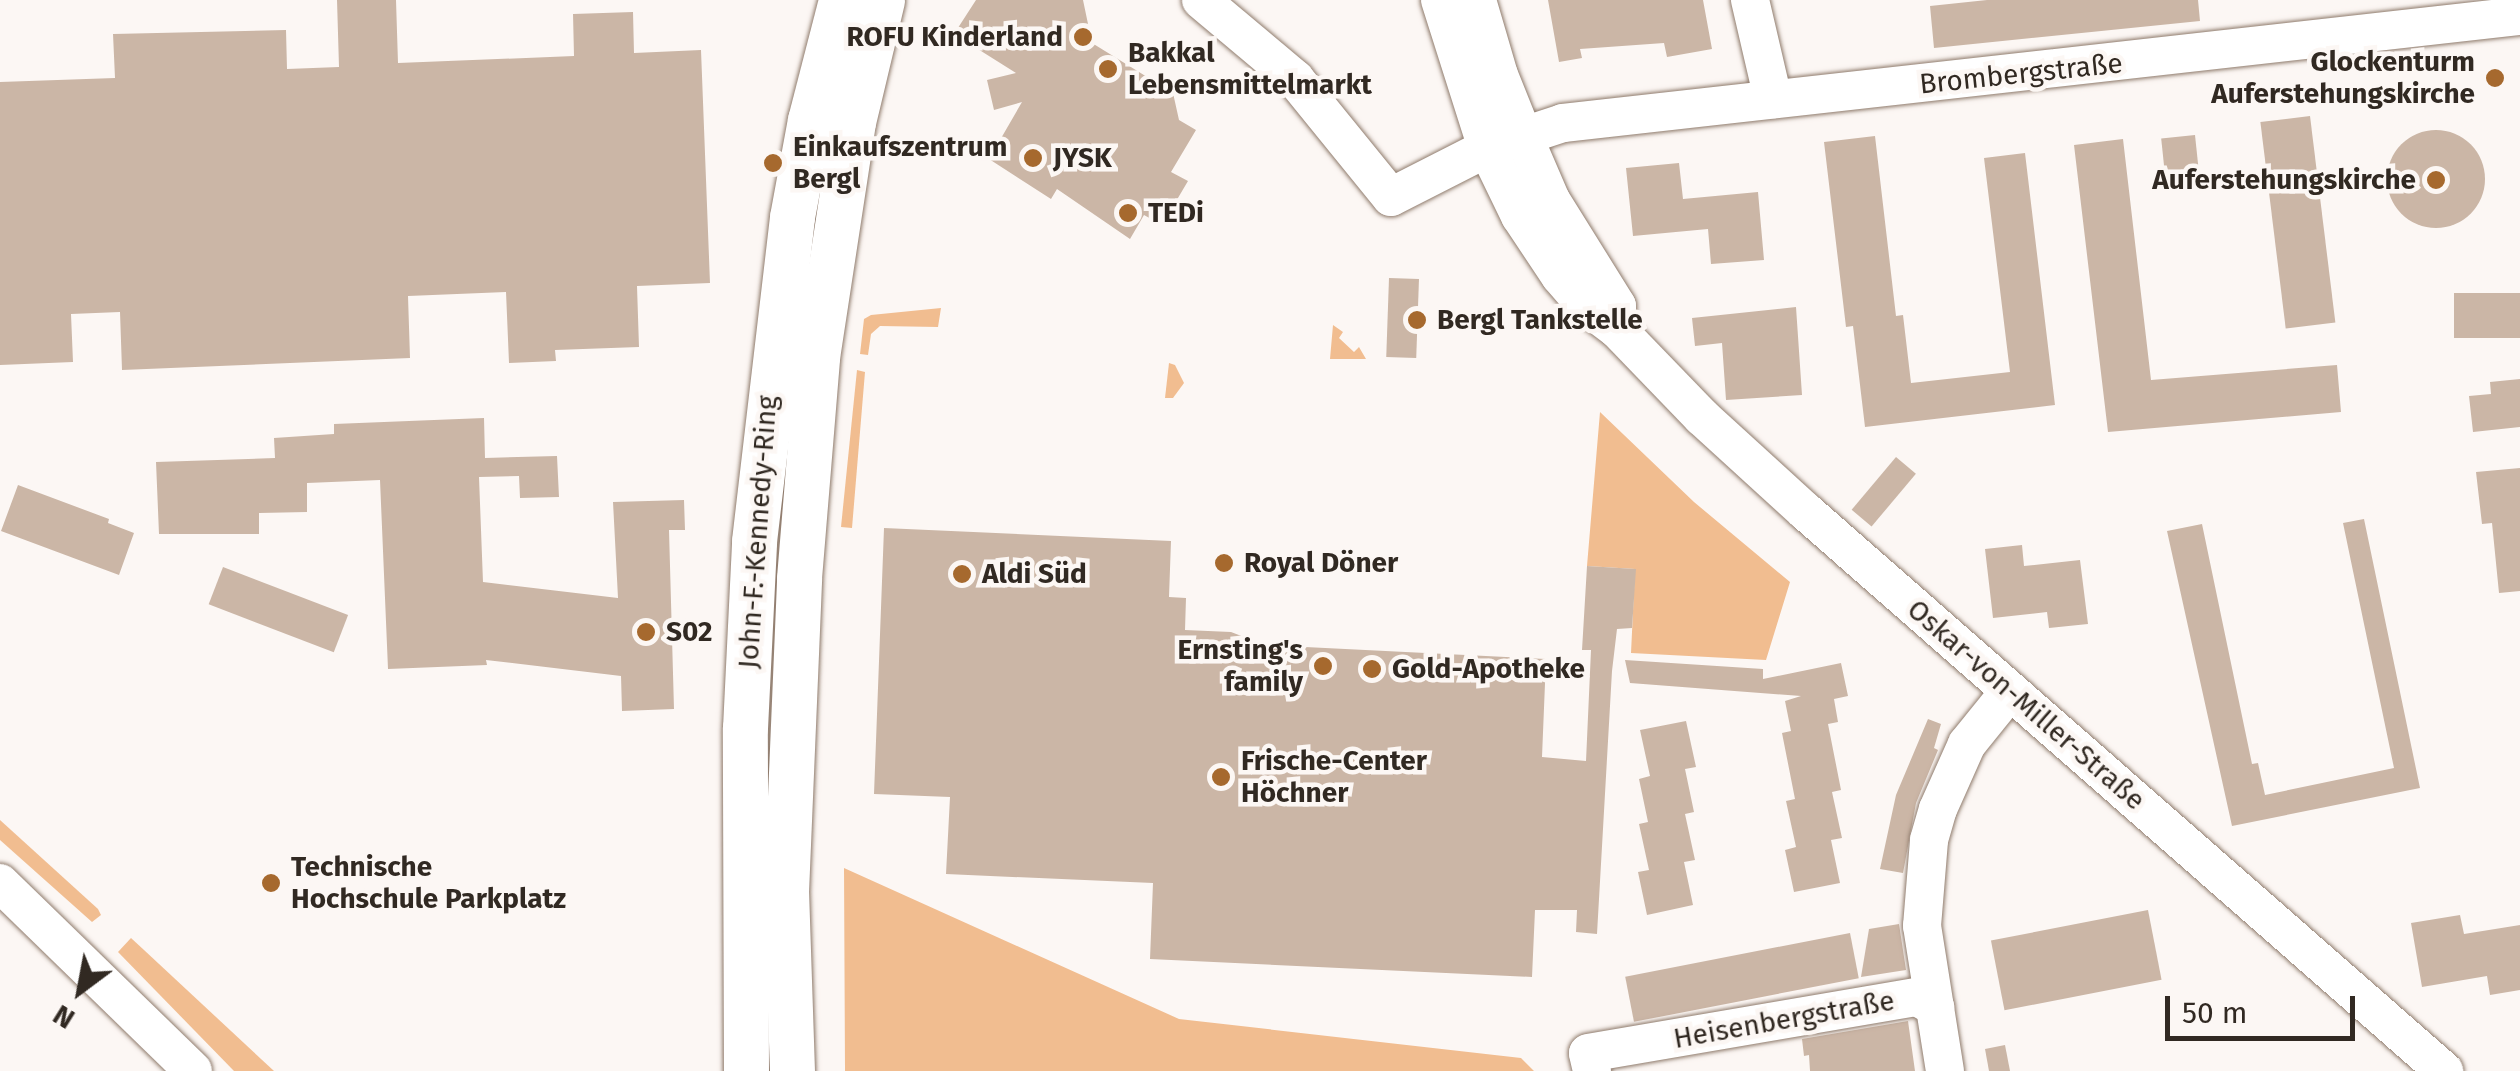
<!DOCTYPE html>
<meta charset="utf-8">
<style>
body{margin:0}
#map{position:relative;width:2520px;height:1071px;overflow:hidden;background:#fcf7f4;font-family:"Fira Sans",sans-serif}
div>[style]{position:absolute}
.green>*{inset:0;background:#f1bd90}
.building>*{inset:0;background:#cbb6a6;transform-origin:0 0}
.round{border-radius:50%}
.roads{filter:drop-shadow(0 0 2px #8f7b6c) drop-shadow(0 0 2px #8f7b6c)}
.minor>*{height:38px;margin:-19px;padding:0 19px;transform-origin:19px;border-radius:19px;background:#fff}
.major>*{height:45px;margin:-22.5px;padding:0 22.5px;transform-origin:22.5px;border-radius:22.5px;background:#fff}
.dots>*{width:28px;height:28px;translate:-50% -50%;box-sizing:border-box;border:5px solid #fcf7f4;border-radius:50%}
span{translate:-50% -50%;white-space:nowrap;text-align:center;line-height:1.15;-webkit-text-stroke:9px #fcf7f4;paint-order:stroke}
.poi-label{font-size:28px;color:#312922;font-weight:700}
.right{translate:-100% -50%;text-align:right}
.left{translate:0 -50%;text-align:left}
.street-label{font-size:28px;color:#312922}
.north{position:absolute;left:30px;top:941px;width:100px;height:100px;-webkit-text-stroke:8px #fcf7f4;paint-order:stroke;rotate:212deg;font-size:28px;font-weight:700;line-height:40px;text-align:center;color:#312922}
.north::after{content:'';display:block;margin:auto;width:35px;height:45px;background:#312922;clip-path:polygon(50% 0,100% 100%,50% 72%,0 100%)}
.scale{position:absolute;left:2165px;top:996px;width:190px;height:45px;box-sizing:border-box;border:5px solid #312922;border-top:0;padding-left:12px;font-size:30px;line-height:35px;white-space:nowrap;color:#312922;-webkit-text-stroke:8px #fcf7f4;paint-order:stroke}
</style>
<div id="map">
<div class="green">
<div style="clip-path:polygon(941px 308px,938px 327px,880px 326px,871px 334px,868px 355px,860px 354px,864px 319px,871px 315px)"></div>
<div style="clip-path:polygon(1333px 325px,1343px 332px,1339px 338px,1354px 352px,1359px 347px,1366px 359px,1330px 359px)"></div>
<div style="clip-path:polygon(1169px 363px,1175px 365px,1184px 383px,1173px 398px,1165px 398px)"></div>
<div style="clip-path:polygon(857px 370px,865px 372px,852px 528px,841px 527px)"></div>
<div style="clip-path:polygon(1600px 412px,1694px 502px,1790px 582px,1766px 660px,1631px 653px,1635px 569px,1587px 566px)"></div>
<div style="clip-path:polygon(0 820px,98px 909px,101px 915px,92px 922px,0 840px)"></div>
<div style="clip-path:polygon(844px 868px,1179px 1019px,1521px 1058px,1534px 1071px,845px 1071px)"></div>
<div style="clip-path:polygon(131px 938px,144px 950px,274px 1071px,234px 1071px,118px 952px)"></div>
</div>
<div class="building">
<div style="clip-path:polygon(337px 0,396px 0,398px 63px,574px 56px,573px 14px,633px 12px,634px 53px,701px 50px,710px 283px,637px 286px,639px 347px,555px 350px,556px 361px,509px 363px,506px 292px,408px 296px,410px 358px,122px 370px,120px 312px,71px 314px,73px 362px,0 365px,0 82px,115px 78px,113px 34px,286px 30px,287px 69px,339px 67px)"></div>
<div style="clip-path:polygon(976px 0,1083px 0,1092px 43px,1173px 93px,1179px 120px,1196px 130px,1171px 172px,1188px 181px,1162px 225px,1144px 215px,1130px 239px,1057px 189px,1051px 199px,989px 159px,1022px 102px,994px 110px,987px 80px,1016px 73px,954px 34px)"></div>
<div style="clip-path:polygon(1548px 0,1703px 0,1712px 49px,1667px 57px,1664px 43px,1580px 49px,1582px 58px,1559px 62px)"></div>
<div style="clip-path:polygon(1987px 0,2198px 0,2200px 21px,1934px 48px,1930px 6px)"></div>
<div style="left:2310px;top:116px;width:208px;height:50px;rotate:83deg"></div>
<div class="round" style="left:2387px;top:130px;width:98px;height:98px"></div>
<div style="left:2195px;top:135px;width:51px;height:34px;rotate:84deg"></div>
<div style="clip-path:polygon(1875px 136px,1896px 316px,1903px 315px,1911px 383px,2010px 372px,1984px 158px,2025px 153px,2055px 405px,1865px 427px,1853px 326px,1846px 327px,1824px 142px)"></div>
<div style="clip-path:polygon(2123px 139px,2151px 380px,2337px 365px,2341px 412px,2108px 432px,2074px 145px)"></div>
<div style="clip-path:polygon(1679px 163px,1683px 199px,1758px 192px,1764px 260px,1711px 264px,1708px 229px,1633px 236px,1626px 168px)"></div>
<div style="left:1389px;top:278px;width:30px;height:79px;rotate:2deg"></div>
<div style="left:2520px;top:293px;width:45px;height:66px;rotate:90deg"></div>
<div style="clip-path:polygon(1796px 307px,1802px 395px,1726px 400px,1722px 343px,1695px 346px,1692px 318px)"></div>
<div style="clip-path:polygon(2520px 379px,2520px 427px,2473px 432px,2469px 396px,2491px 394px,2490px 382px)"></div>
<div style="clip-path:polygon(484px 418px,485px 458px,557px 456px,559px 497px,520px 498px,519px 476px,479px 477px,483px 582px,618px 598px,613px 502px,684px 500px,685px 530px,669px 530px,674px 709px,622px 711px,621px 676px,486px 660px,487px 665px,388px 669px,380px 480px,307px 483px,307px 512px,259px 513px,259px 534px,159px 534px,156px 462px,275px 458px,274px 438px,334px 434px,334px 424px)"></div>
<div style="left:1896px;top:457px;width:26px;height:69px;rotate:40deg"></div>
<div style="clip-path:polygon(2520px 468px,2520px 591px,2499px 593px,2492px 523px,2482px 524px,2476px 472px)"></div>
<div style="clip-path:polygon(18px 485px,109px 519px,108px 523px,134px 533px,119px 575px,1px 531px)"></div>
<div style="clip-path:polygon(2364px 519px,2420px 788px,2232px 826px,2167px 531px,2202px 524px,2252px 764px,2258px 763px,2265px 795px,2394px 768px,2343px 523px)"></div>
<div style="clip-path:polygon(884px 528px,1171px 541px,1169px 597px,1186px 598px,1185px 630px,1231px 632px,1265px 645px,1546px 659px,1542px 757px,1586px 761px,1591px 650px,1582px 650px,1587px 566px,1636px 569px,1632px 628px,1617px 629px,1612px 671px,1597px 934px,1576px 932px,1577px 910px,1535px 910px,1532px 977px,1150px 959px,1153px 883px,946px 874px,950px 797px,874px 794px)"></div>
<div style="clip-path:polygon(2022px 545px,2024px 566px,2080px 560px,2088px 624px,2049px 628px,2047px 612px,1993px 618px,1985px 549px)"></div>
<div style="left:223px;top:567px;width:134px;height:40px;rotate:21deg"></div>
<div style="clip-path:polygon(1625px 660px,1763px 669px,1763px 679px,1841px 663px,1848px 696px,1834px 699px,1838px 722px,1828px 724px,1841px 790px,1832px 792px,1842px 838px,1831px 840px,1840px 883px,1794px 892px,1785px 850px,1796px 847px,1786px 801px,1795px 799px,1782px 733px,1791px 731px,1785px 701px,1801px 696px,1630px 683px)"></div>
<div style="clip-path:polygon(1928px 719px,1941px 724px,1934px 748px,1938px 750px,1916px 803px,1903px 873px,1880px 869px,1896px 795px)"></div>
<div style="clip-path:polygon(1686px 721px,1696px 767px,1685px 769px,1694px 812px,1685px 814px,1695px 860px,1684px 862px,1693px 905px,1647px 915px,1638px 872px,1649px 870px,1639px 824px,1648px 822px,1639px 779px,1650px 776px,1640px 730px)"></div>
<div style="left:2148px;top:910px;width:71px;height:160px;rotate:79deg"></div>
<div style="clip-path:polygon(2460px 915px,2464px 934px,2520px 925px,2520px 990px,2490px 995px,2487px 976px,2422px 987px,2411px 923px)"></div>
<div style="clip-path:polygon(1899px 924px,1906px 970px,1861px 977px,1869px 929px)"></div>
<div style="left:1850px;top:933px;width:46px;height:229px;rotate:79deg"></div>
<div style="clip-path:polygon(1908px 1021px,1915px 1071px,1810px 1071px,1809px 1055px,1804px 1056px,1802px 1039px)"></div>
<div style="clip-path:polygon(2005px 1045px,2010px 1071px,1989px 1071px,1985px 1049px)"></div>
</div>
<div class="roads">
<div class="minor">
<div style="left:1201px;top:0;width:123px;rotate:40deg"></div>
<div style="left:1295px;top:79px;width:152px;rotate:50.9deg"></div>
<div style="left:1391px;top:197px;width:108px;rotate:-27deg"></div>
<div style="left:1487px;top:148px;width:80px;rotate:-18.2deg"></div>
<div style="left:1563px;top:123px;width:963px;rotate:-6.38deg"></div>
<div style="left:1440px;top:0;width:155px;rotate:72.4deg"></div>
<div style="left:1487px;top:148px;width:76px;rotate:64.1deg"></div>
<div style="left:1520px;top:216px;width:72px;rotate:56.3deg"></div>
<div style="left:1560px;top:276px;width:38px;rotate:49deg"></div>
<div style="left:1585px;top:305px;width:40px;rotate:37deg"></div>
<div style="left:1617px;top:329px;width:122px;rotate:46deg"></div>
<div style="left:1702px;top:417px;width:139px;rotate:42.4deg"></div>
<div style="left:1805px;top:511px;width:850px;rotate:41.23deg"></div>
<div style="left:1477px;top:0;width:78px;rotate:73.7deg"></div>
<div style="left:1499px;top:75px;width:65px;rotate:68.2deg"></div>
<div style="left:1523px;top:135px;width:71px;rotate:66.7deg"></div>
<div style="left:1551px;top:200px;width:125px;rotate:58.1deg"></div>
<div style="left:1617px;top:306px;width:23px;rotate:90deg"></div>
<div style="left:1750px;top:0;width:102px;rotate:76.9deg"></div>
<div style="left:0;top:883px;width:269px;rotate:44.2deg"></div>
<div style="left:1592px;top:1071px;width:18px;rotate:-103deg"></div>
<div style="left:1588px;top:1053px;width:334px;rotate:-9.7deg"></div>
<div style="left:1917px;top:997px;width:21px;rotate:29deg"></div>
<div style="left:1945px;top:1071px;width:147px;rotate:-99deg"></div>
<div style="left:1922px;top:926px;width:86px;rotate:-85.3deg"></div>
<div style="left:1929px;top:840px;width:32px;rotate:-74deg"></div>
<div style="left:1938px;top:809px;width:71px;rotate:-66deg"></div>
<div style="left:1967px;top:744px;width:67px;rotate:-51.1deg"></div>
</div>
<div class="major">
<div style="left:746px;top:1071px;width:343px;rotate:-90.2deg"></div>
<div style="left:745px;top:728px;width:187px;rotate:-87.2deg"></div>
<div style="left:754px;top:541px;width:326px;rotate:-83.3deg"></div>
<div style="left:792px;top:217px;width:99px;rotate:-79.5deg"></div>
<div style="left:810px;top:120px;width:124px;rotate:-75.5deg"></div>
<div style="left:792px;top:1071px;width:179px;rotate:-91.9deg"></div>
<div style="left:786px;top:892px;width:314px;rotate:-87.6deg"></div>
<div style="left:799px;top:578px;width:222px;rotate:-85.3deg"></div>
<div style="left:817px;top:357px;width:238px;rotate:-81.3deg"></div>
<div style="left:853px;top:122px;width:125px;rotate:-76.6deg"></div>
</div>
</div>
<div class="dots">
<div style="left:1083px;top:37px;background:#a6692e"></div>
<div style="left:1108px;top:69px;background:#a6692e"></div>
<div style="left:2495px;top:78px;background:#a6692e"></div>
<div style="left:1033px;top:158px;background:#a6692e"></div>
<div style="left:773px;top:163px;background:#a6692e"></div>
<div style="left:2436px;top:180px;background:#a6692e"></div>
<div style="left:1128px;top:213px;background:#a6692e"></div>
<div style="left:1417px;top:320px;background:#a6692e"></div>
<div style="left:1224px;top:563px;background:#a6692e"></div>
<div style="left:962px;top:574px;background:#a6692e"></div>
<div style="left:646px;top:632px;background:#a6692e"></div>
<div style="left:1323px;top:666px;background:#a6692e"></div>
<div style="left:1372px;top:669px;background:#a6692e"></div>
<div style="left:1221px;top:777px;background:#a6692e"></div>
<div style="left:271px;top:883px;background:#a6692e"></div>
</div>
<div class="poi-label">
<span class="right" style="left:1063px;top:37px">ROFU Kinderland</span>
<span class="left" style="left:1128px;top:69px">Bakkal<br>Lebensmittelmarkt</span>
<span class="right" style="left:2475px;top:78px">Glockenturm<br>Auferstehungskirche</span>
<span class="left" style="left:793px;top:163px">Einkaufszentrum<br>Bergl</span>
<span class="left" style="left:1053px;top:158px">JYSK</span>
<span class="right" style="left:2416px;top:180px">Auferstehungskirche</span>
<span class="left" style="left:1148px;top:213px">TEDi</span>
<span class="left" style="left:1437px;top:320px">Bergl Tankstelle</span>
<span class="left" style="left:1244px;top:563px">Royal Döner</span>
<span class="left" style="left:982px;top:574px">Aldi Süd</span>
<span class="left" style="left:666px;top:632px">S02</span>
<span class="right" style="left:1303px;top:666px">Ernsting's<br>family</span>
<span class="left" style="left:1392px;top:669px">Gold-Apotheke</span>
<span class="left" style="left:1241px;top:777px">Frische-Center<br>Höchner</span>
<span class="left" style="left:291px;top:883px">Technische<br>Hochschule Parkplatz</span>
</div>
<div class="street-label">
<span style="left:2021px;top:74px;rotate:-6deg">Brombergstraße</span>
<span style="left:758px;top:532px;rotate:-86deg">John-F.-Kennedy-Ring</span>
<span style="left:2026px;top:705px;rotate:41deg">Oskar-von-Miller-Straße</span>
<span style="left:1784px;top:1020px;rotate:-10deg">Heisenbergstraße</span>
</div>
<div class="north">N</div>
<div class="scale">50 m</div>
</div>
